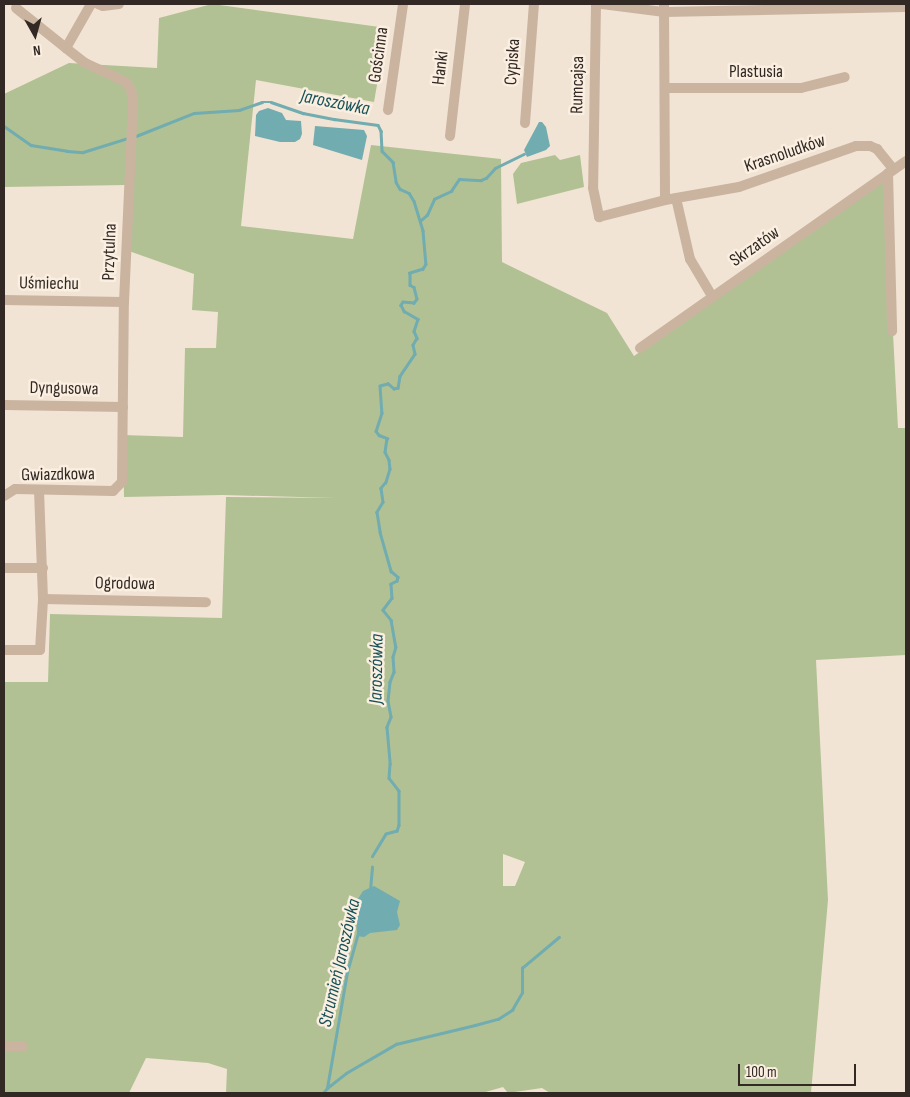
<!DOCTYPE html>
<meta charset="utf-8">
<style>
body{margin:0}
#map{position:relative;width:910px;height:1097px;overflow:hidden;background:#f2e4d4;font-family:"Sofia Sans Condensed",sans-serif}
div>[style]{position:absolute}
.green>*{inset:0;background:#b1c194}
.water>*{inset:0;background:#71acb0}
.stream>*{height:2.5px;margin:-1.25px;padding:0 1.25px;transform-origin:1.25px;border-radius:1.25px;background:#71acb0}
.minor>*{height:10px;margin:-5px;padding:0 5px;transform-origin:5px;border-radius:5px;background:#cab4a0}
span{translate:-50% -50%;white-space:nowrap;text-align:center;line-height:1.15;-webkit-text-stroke:5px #faefe0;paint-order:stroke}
.street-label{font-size:18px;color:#332924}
.water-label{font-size:19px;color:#175157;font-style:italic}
.frame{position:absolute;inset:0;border:5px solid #332924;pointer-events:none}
.north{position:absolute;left:10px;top:10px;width:50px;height:50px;-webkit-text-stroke:4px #faefe0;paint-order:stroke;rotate:173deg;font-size:14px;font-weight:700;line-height:20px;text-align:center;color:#332924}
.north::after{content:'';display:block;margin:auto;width:18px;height:22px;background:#332924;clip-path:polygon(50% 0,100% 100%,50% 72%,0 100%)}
.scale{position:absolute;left:738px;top:1064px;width:118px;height:22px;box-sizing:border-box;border:2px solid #332924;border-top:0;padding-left:6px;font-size:15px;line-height:18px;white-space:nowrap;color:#332924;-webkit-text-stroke:4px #faefe0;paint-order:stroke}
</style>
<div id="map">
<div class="green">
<div style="clip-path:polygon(evenodd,212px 4px,387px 28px,374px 102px,256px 80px,241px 226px,353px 239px,371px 145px,501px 159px,502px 262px,607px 313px,634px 356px,885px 181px,898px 428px,906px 428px,906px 655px,816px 660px,828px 900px,811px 1093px,550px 1093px,542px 1088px,508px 1093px,503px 1087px,482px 1093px,226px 1093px,227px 1069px,208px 1063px,146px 1058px,129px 1093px,4px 1093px,4px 682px,48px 682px,50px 614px,222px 618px,226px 497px,336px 498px,223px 495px,124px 497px,123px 435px,183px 437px,185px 348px,216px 348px,218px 312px,192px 310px,194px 274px,126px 250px,128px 185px,4px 187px,4px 94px,69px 63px,157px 68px,159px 18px,212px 4px,503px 854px,525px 862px,515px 886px,503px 886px,503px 854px)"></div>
<div style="clip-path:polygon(555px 155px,560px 160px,580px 155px,584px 187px,517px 204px,513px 174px,521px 163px)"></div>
</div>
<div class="water">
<div style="clip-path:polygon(268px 108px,282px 113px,286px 120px,301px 121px,302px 134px,300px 139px,295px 142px,280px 142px,255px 136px,256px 115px,259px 111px)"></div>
<div style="clip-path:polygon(539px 122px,542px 122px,546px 127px,550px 146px,546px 150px,527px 157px,524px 150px)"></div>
<div style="clip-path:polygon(315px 126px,364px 130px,367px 136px,362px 160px,313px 145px)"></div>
<div style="clip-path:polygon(374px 886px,400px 901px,397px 912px,400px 925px,397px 930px,370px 933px,364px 937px,357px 936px,356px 902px,363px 891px)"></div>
</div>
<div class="stream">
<div style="left:4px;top:126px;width:33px;rotate:35deg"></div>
<div style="left:31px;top:145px;width:36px;rotate:9deg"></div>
<div style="left:67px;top:151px;width:16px;rotate:4deg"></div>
<div style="left:83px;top:152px;width:47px;rotate:-17.3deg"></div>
<div style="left:136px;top:136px;width:62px;rotate:-21.6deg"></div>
<div style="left:194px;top:113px;width:45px;rotate:-3.8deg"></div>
<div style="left:239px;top:110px;width:24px;rotate:-19deg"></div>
<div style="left:262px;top:102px;width:9px"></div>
<div style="left:271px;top:102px;width:34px;rotate:19deg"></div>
<div style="left:303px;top:113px;width:32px;rotate:11deg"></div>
<div style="left:334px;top:119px;width:44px;rotate:7.8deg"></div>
<div style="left:378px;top:125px;width:7px;rotate:63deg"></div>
<div style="left:381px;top:131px;width:20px;rotate:87deg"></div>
<div style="left:382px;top:151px;width:16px;rotate:45deg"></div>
<div style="left:393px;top:162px;width:20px;rotate:81deg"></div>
<div style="left:396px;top:182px;width:8px;rotate:60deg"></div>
<div style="left:400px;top:189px;width:10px;rotate:24deg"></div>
<div style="left:409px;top:193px;width:9px;rotate:58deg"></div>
<div style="left:414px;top:201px;width:31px;rotate:73deg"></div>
<div style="left:423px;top:231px;width:33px;rotate:85deg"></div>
<div style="left:426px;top:264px;width:6px;rotate:121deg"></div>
<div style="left:423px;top:269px;width:14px;rotate:163deg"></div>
<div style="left:410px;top:273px;width:12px;rotate:90deg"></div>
<div style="left:410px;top:285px;width:4px;rotate:27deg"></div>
<div style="left:414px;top:287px;width:12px;rotate:76deg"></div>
<div style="left:417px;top:299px;width:5px;rotate:127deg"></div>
<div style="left:414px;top:303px;width:11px;rotate:-175deg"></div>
<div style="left:403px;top:302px;width:4px;rotate:124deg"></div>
<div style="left:401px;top:305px;width:7px;rotate:63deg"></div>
<div style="left:404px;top:311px;width:16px;rotate:30deg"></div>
<div style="left:418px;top:319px;width:13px;rotate:108deg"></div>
<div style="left:414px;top:331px;width:8px;rotate:67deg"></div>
<div style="left:417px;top:338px;width:8px;rotate:120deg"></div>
<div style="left:413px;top:345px;width:9px;rotate:77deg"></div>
<div style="left:415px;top:354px;width:27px;rotate:124deg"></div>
<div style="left:400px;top:376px;width:12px;rotate:99deg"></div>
<div style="left:398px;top:388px;width:4px;rotate:166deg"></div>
<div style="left:394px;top:389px;width:8px;rotate:-140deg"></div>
<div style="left:388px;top:384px;width:8px;rotate:166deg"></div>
<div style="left:380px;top:386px;width:27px;rotate:86deg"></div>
<div style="left:382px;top:413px;width:19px;rotate:108deg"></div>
<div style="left:376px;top:431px;width:5px;rotate:53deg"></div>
<div style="left:379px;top:435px;width:9px;rotate:21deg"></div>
<div style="left:387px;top:438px;width:14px;rotate:98deg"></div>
<div style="left:385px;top:452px;width:9px;rotate:63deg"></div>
<div style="left:389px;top:460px;width:9px;rotate:84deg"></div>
<div style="left:390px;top:469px;width:14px;rotate:107deg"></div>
<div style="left:386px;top:482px;width:8px;rotate:130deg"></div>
<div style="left:381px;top:488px;width:14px;rotate:82deg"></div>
<div style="left:383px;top:502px;width:12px;rotate:121deg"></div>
<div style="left:377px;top:512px;width:20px;rotate:81deg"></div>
<div style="left:380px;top:532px;width:41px;rotate:74.2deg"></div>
<div style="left:391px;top:571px;width:9px;rotate:41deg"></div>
<div style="left:398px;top:577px;width:4px;rotate:104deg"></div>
<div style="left:397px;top:581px;width:7px;rotate:153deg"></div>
<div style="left:391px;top:584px;width:14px;rotate:86deg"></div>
<div style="left:392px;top:598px;width:15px;rotate:127deg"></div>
<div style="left:383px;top:610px;width:13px;rotate:51deg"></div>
<div style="left:391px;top:620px;width:27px;rotate:80deg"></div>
<div style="left:396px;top:647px;width:10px;rotate:107deg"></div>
<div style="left:393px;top:657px;width:15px;rotate:86deg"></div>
<div style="left:394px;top:672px;width:11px;rotate:112deg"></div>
<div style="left:390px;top:682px;width:19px;rotate:96deg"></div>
<div style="left:388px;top:701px;width:16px;rotate:79deg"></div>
<div style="left:391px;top:717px;width:11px;rotate:112deg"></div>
<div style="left:387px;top:727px;width:37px;rotate:85deg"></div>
<div style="left:390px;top:764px;width:14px;rotate:94deg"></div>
<div style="left:389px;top:778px;width:16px;rotate:52deg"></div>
<div style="left:399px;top:791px;width:34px;rotate:90deg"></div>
<div style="left:399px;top:825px;width:6px;rotate:108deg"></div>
<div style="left:397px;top:831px;width:11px;rotate:165deg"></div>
<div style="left:386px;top:834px;width:26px;rotate:121deg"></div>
<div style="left:420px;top:221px;width:9px;rotate:-41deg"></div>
<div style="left:427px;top:215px;width:17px;rotate:-66deg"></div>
<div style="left:434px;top:199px;width:19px;rotate:-25deg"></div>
<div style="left:451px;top:191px;width:14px;rotate:-56deg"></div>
<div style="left:459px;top:179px;width:22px;rotate:3deg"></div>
<div style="left:481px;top:180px;width:5px;rotate:-22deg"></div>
<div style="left:486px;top:178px;width:13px;rotate:-48deg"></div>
<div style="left:495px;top:168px;width:32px;rotate:-26deg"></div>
<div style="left:370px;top:890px;width:23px;rotate:-85deg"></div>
<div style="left:327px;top:1088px;width:24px;rotate:-38deg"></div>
<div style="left:346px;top:1073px;width:58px;rotate:-30.1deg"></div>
<div style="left:396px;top:1044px;width:81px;rotate:-13.5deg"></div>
<div style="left:475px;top:1025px;width:24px;rotate:-15deg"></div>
<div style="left:498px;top:1019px;width:17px;rotate:-33deg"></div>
<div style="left:512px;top:1010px;width:20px;rotate:-60deg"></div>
<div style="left:522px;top:993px;width:25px;rotate:-90deg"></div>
<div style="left:522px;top:968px;width:48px;rotate:-40deg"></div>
<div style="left:323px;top:1093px;width:6px;rotate:-51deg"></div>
<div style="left:327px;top:1088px;width:118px;rotate:-80.2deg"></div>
<div style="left:347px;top:972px;width:41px;rotate:-74.2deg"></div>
</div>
<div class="minor">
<div style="left:98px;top:4px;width:5px;rotate:22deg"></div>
<div style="left:103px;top:6px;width:16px;rotate:-7deg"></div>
<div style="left:596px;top:4px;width:184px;rotate:90.9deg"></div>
<div style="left:593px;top:188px;width:30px;rotate:78deg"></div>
<div style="left:599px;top:217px;width:68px;rotate:-14.4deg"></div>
<div style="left:665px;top:200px;width:75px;rotate:-10deg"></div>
<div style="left:739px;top:187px;width:124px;rotate:-19.3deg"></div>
<div style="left:856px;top:146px;width:14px"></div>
<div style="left:870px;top:146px;width:8px;rotate:23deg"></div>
<div style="left:877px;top:149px;width:26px;rotate:51deg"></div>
<div style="left:602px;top:4px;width:63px;rotate:7.4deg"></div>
<div style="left:664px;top:12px;width:242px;rotate:-1.2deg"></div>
<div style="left:664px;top:4px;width:196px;rotate:89.7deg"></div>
<div style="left:16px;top:8px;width:64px;rotate:38.7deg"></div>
<div style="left:66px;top:48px;width:51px;rotate:-60.4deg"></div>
<div style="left:665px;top:88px;width:136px"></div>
<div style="left:801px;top:88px;width:45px;rotate:-14deg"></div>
<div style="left:388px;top:110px;width:107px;rotate:-81.9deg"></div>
<div style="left:525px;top:123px;width:119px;rotate:-85.7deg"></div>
<div style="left:450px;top:136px;width:133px;rotate:-83.5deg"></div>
<div style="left:888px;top:173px;width:158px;rotate:88.5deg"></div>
<div style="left:676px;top:198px;width:63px;rotate:77.1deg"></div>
<div style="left:690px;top:259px;width:43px;rotate:59.3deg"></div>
<div style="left:4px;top:300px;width:120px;rotate:1deg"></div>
<div style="left:640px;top:348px;width:325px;rotate:-35.1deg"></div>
<div style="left:4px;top:405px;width:119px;rotate:1deg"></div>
<div style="left:39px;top:490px;width:109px;rotate:87.9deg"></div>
<div style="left:43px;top:599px;width:163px;rotate:1.1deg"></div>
<div style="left:4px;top:496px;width:13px;rotate:-32deg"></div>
<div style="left:15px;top:489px;width:98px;rotate:1.2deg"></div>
<div style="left:113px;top:491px;width:13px;rotate:-45deg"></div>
<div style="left:122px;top:482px;width:180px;rotate:-89.4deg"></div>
<div style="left:124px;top:302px;width:201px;rotate:-87.4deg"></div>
<div style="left:133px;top:101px;width:11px;rotate:-100deg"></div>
<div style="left:131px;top:90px;width:9px;rotate:-122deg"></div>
<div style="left:126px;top:82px;width:45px;rotate:-155.1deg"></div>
<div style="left:85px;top:63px;width:24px;rotate:-142deg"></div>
<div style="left:4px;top:568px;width:39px"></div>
<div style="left:4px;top:650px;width:36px"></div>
<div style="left:40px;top:650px;width:51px;rotate:-86.6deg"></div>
<div style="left:4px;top:1046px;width:19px"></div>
</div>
<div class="street-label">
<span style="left:379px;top:55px;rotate:-82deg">Gościnna</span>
<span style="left:513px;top:62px;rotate:-86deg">Cypiska</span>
<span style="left:441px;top:68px;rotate:-83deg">Hanki</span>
<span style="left:756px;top:72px">Plastusia</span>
<span style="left:578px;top:85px;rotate:-89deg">Rumcajsa</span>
<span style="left:785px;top:154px;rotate:-19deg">Krasnoludków</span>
<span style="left:755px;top:247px;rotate:-35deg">Skrzatów</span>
<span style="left:110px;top:252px;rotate:-88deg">Przytulna</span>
<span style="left:49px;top:284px;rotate:1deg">Uśmiechu</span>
<span style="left:64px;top:389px;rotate:1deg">Dyngusowa</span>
<span style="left:58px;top:475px;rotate:-1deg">Gwiazdkowa</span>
<span style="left:125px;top:584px;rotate:1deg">Ogrodowa</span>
</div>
<div class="water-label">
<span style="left:335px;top:103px;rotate:11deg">Jaroszówka</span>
<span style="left:377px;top:669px;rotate:-89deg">Jaroszówka</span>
<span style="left:340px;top:963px;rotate:-77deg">Strumień Jaroszówka</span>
</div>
<div class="frame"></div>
<div class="north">N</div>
<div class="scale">100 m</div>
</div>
